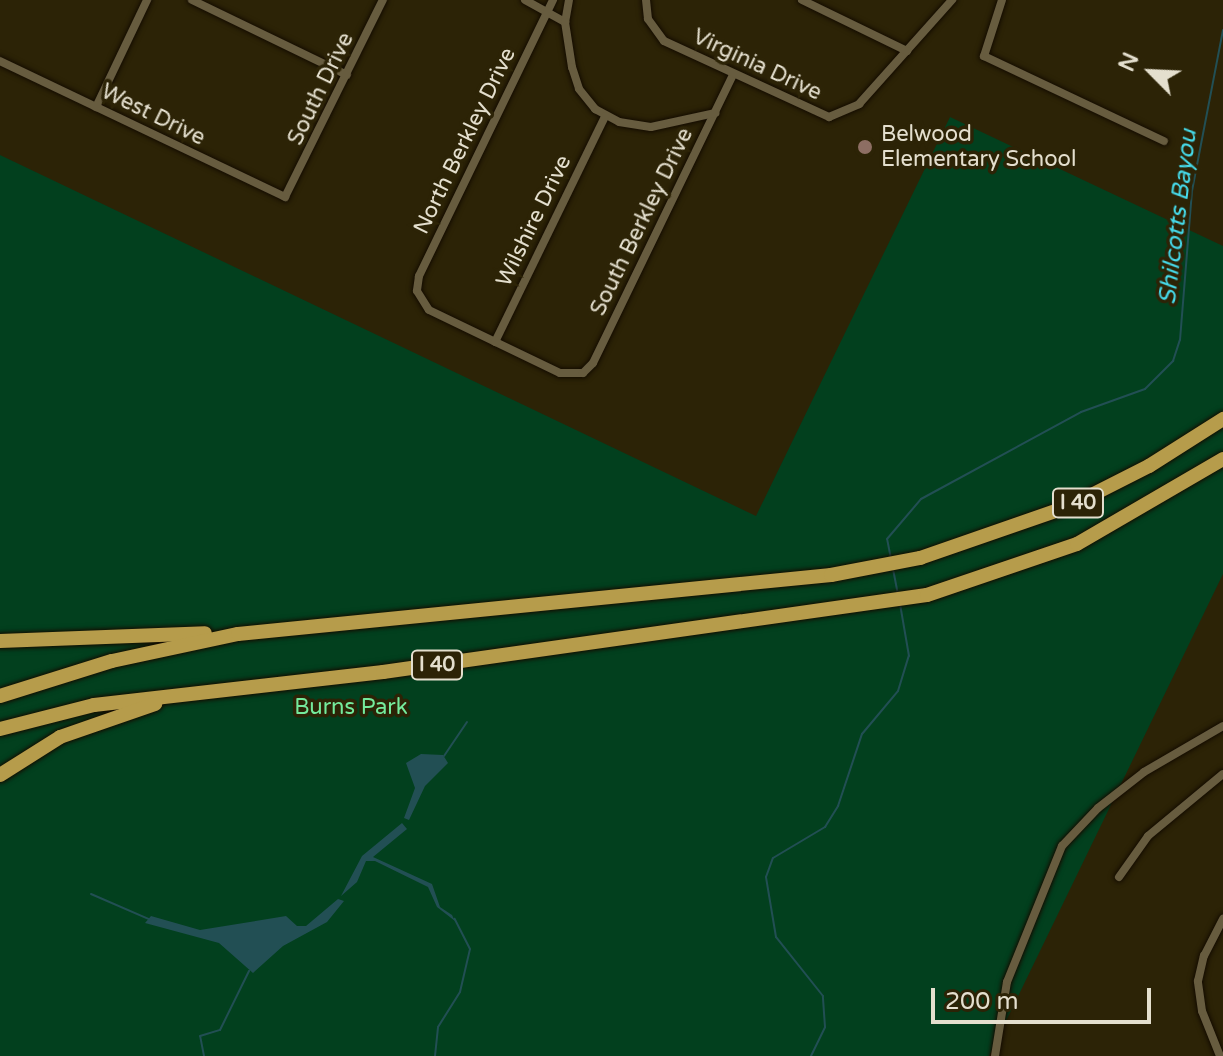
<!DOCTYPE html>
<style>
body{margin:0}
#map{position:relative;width:1223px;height:1056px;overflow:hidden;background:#2c2306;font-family:"Varela Round",sans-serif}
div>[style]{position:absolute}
.green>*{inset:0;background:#02401e}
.water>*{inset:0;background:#224f54}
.stream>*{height:2px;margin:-1px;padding:0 1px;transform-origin:1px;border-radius:1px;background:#224f54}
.roads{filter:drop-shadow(0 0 2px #140c00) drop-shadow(0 0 2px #140c00)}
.street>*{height:8px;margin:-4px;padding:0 4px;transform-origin:4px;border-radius:4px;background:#675c3f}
.highway>*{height:14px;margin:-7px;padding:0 7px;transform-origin:7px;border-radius:7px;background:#b69c4b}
.dots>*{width:22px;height:22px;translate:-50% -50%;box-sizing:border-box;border:4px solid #2c2306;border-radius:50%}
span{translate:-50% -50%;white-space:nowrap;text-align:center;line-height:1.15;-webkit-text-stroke:7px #2c2306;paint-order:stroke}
.shield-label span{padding:2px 6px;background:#2c2306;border:2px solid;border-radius:6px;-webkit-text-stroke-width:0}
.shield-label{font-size:20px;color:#e4dfce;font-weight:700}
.street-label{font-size:22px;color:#e4dfce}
.poi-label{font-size:22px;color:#e4dfce}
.left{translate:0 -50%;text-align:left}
.park-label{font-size:22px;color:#74ea9c}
.water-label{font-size:24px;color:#46daea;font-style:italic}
.north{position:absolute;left:1111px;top:32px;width:80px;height:80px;-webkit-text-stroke:6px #2c2306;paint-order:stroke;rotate:294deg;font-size:22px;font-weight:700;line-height:32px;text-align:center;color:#e4dfce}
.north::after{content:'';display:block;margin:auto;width:28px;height:36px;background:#e4dfce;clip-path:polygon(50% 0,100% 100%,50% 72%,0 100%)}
.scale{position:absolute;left:931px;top:988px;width:220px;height:36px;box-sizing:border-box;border:4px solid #e4dfce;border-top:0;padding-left:10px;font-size:24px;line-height:28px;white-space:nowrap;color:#e4dfce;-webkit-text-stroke:6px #2c2306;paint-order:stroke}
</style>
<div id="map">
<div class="green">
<div style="clip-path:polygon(950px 117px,1223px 246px,1223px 574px,989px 1056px,0 1056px,0 155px,756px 516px)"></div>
</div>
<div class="water">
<div style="clip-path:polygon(421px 754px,443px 755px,448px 763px,425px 786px,409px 820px,404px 818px,415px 788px,406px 763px)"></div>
<div style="clip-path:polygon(402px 823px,407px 829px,373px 857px,432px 884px,440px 907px,452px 915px,455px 921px,437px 907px,428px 887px,375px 861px,366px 861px,357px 882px,341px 896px,362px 856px)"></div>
<div style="clip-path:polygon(338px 899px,344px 901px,327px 922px,283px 946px,253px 973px,219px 943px,145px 923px,151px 916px,200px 930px,286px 916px,297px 926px,306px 926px)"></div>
</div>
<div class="stream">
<div style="left:891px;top:559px;width:20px;rotate:-101deg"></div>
<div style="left:887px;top:539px;width:52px;rotate:-49.6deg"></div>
<div style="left:921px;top:499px;width:182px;rotate:-28.5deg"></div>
<div style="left:1081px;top:412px;width:68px;rotate:-19.8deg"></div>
<div style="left:1145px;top:389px;width:40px;rotate:-45deg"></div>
<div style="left:1173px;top:361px;width:22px;rotate:-72deg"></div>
<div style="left:1180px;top:340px;width:149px;rotate:-85.4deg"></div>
<div style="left:1192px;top:191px;width:164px;rotate:-79.1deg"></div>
<div style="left:893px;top:569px;width:25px;rotate:79deg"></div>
<div style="left:444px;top:756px;width:41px;rotate:-55.9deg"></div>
<div style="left:91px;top:894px;width:65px;rotate:23.4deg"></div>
<div style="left:204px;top:1056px;width:20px;rotate:-101deg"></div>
<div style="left:200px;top:1036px;width:21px;rotate:-17deg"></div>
<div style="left:220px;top:1030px;width:66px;rotate:-63.8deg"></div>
<div style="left:435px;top:1056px;width:29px;rotate:-84deg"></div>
<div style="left:438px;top:1027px;width:41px;rotate:-57.8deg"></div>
<div style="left:460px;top:992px;width:44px;rotate:-76.9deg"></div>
<div style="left:470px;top:949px;width:34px;rotate:-117deg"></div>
<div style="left:811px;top:1056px;width:32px;rotate:-64deg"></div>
<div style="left:825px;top:1027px;width:31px;rotate:-94deg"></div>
<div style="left:823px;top:996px;width:75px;rotate:-128.5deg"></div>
<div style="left:776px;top:937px;width:61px;rotate:-99.5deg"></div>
<div style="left:766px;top:877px;width:20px;rotate:-70deg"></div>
<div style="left:773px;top:858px;width:61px;rotate:-30.8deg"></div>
<div style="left:825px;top:827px;width:25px;rotate:-58deg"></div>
<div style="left:838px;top:806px;width:76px;rotate:-71.6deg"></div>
<div style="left:862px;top:734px;width:56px;rotate:-50.1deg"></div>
<div style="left:898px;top:691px;width:37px;rotate:-73deg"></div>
<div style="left:909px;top:656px;width:53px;rotate:-99.8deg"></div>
</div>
<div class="roads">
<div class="street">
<div style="left:192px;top:0;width:172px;rotate:25.8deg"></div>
<div style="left:525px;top:0;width:46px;rotate:28.8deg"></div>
<div style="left:553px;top:0;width:307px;rotate:115.9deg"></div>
<div style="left:419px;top:276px;width:15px;rotate:98deg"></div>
<div style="left:417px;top:291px;width:22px;rotate:58deg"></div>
<div style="left:429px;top:310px;width:145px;rotate:25.7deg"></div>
<div style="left:560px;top:373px;width:23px"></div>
<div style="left:583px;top:373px;width:14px;rotate:-45deg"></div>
<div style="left:593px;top:363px;width:320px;rotate:-64.1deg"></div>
<div style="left:569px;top:0;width:22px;rotate:100deg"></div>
<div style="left:565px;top:22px;width:46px;rotate:81.2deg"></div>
<div style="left:572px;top:67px;width:23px;rotate:72deg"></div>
<div style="left:579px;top:89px;width:26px;rotate:51deg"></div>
<div style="left:595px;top:109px;width:27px;rotate:28deg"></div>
<div style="left:619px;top:122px;width:32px;rotate:9deg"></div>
<div style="left:651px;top:127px;width:66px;rotate:-12.3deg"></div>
<div style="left:646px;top:0;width:19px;rotate:84deg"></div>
<div style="left:648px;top:19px;width:27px;rotate:54deg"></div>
<div style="left:664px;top:41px;width:182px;rotate:24.7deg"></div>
<div style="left:829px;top:117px;width:33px;rotate:-23deg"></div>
<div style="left:859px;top:104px;width:140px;rotate:-48.2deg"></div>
<div style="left:802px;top:0;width:117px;rotate:25.9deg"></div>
<div style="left:1002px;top:0;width:59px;rotate:107.8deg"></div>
<div style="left:984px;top:56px;width:199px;rotate:25.3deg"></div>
<div style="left:0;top:61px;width:316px;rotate:25.5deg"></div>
<div style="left:285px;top:197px;width:220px;rotate:-63.6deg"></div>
<div style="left:96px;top:107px;width:119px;rotate:-64.5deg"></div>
<div style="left:495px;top:342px;width:251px;rotate:-64deg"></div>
<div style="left:1119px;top:877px;width:50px;rotate:-54.7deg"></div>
<div style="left:1148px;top:836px;width:97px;rotate:-39.6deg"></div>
<div style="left:995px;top:1056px;width:75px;rotate:-80.8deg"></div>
<div style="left:1007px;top:982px;width:147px;rotate:-68deg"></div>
<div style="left:1062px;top:846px;width:52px;rotate:-46.5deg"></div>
<div style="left:1098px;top:808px;width:58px;rotate:-38deg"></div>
<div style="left:1144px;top:772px;width:91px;rotate:-30.2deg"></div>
<div style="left:1220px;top:1056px;width:48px;rotate:-111.8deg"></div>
<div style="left:1202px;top:1011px;width:30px;rotate:-98deg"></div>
<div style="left:1198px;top:981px;width:26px;rotate:-77deg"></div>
<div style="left:1204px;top:956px;width:42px;rotate:-62.8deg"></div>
</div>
<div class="highway">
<div style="left:0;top:641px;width:205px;rotate:-2.2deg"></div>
<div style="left:0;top:696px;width:117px;rotate:-17.4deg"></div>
<div style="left:112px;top:661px;width:129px;rotate:-12.1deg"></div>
<div style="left:238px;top:634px;width:596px;rotate:-5.68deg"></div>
<div style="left:831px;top:575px;width:91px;rotate:-10.8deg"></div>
<div style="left:920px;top:558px;width:159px;rotate:-19.1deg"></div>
<div style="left:1070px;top:506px;width:89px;rotate:-26.9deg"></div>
<div style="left:1149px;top:466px;width:88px;rotate:-32.4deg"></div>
<div style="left:0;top:729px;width:97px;rotate:-14.3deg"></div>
<div style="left:94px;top:705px;width:291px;rotate:-6.5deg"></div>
<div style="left:383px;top:672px;width:549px;rotate:-8.06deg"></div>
<div style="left:927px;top:595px;width:158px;rotate:-18.8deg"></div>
<div style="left:1077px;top:544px;width:169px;rotate:-30.2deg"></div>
<div style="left:0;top:775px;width:71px;rotate:-32.3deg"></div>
<div style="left:60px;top:737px;width:101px;rotate:-19.2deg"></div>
</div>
</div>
<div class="dots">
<div style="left:865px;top:147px;background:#8d6e63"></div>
</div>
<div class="shield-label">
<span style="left:1078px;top:503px">I 40</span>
<span style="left:437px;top:665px">I 40</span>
</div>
<div class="street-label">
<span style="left:757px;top:65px;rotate:25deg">Virginia Drive</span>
<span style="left:321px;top:89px;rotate:-64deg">South Drive</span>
<span style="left:153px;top:115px;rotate:26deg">West Drive</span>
<span style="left:465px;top:141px;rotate:-64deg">North Berkley Drive</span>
<span style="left:534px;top:221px;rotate:-64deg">Wilshire Drive</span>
<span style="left:642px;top:222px;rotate:-64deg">South Berkley Drive</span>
</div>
<div class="poi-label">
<span class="left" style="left:881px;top:147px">Belwood<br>Elementary School</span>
</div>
<div class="park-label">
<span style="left:351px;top:708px">Burns Park</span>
</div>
<div class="water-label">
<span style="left:1178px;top:217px;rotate:-83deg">Shilcotts Bayou</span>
</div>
<div class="north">N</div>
<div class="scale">200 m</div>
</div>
